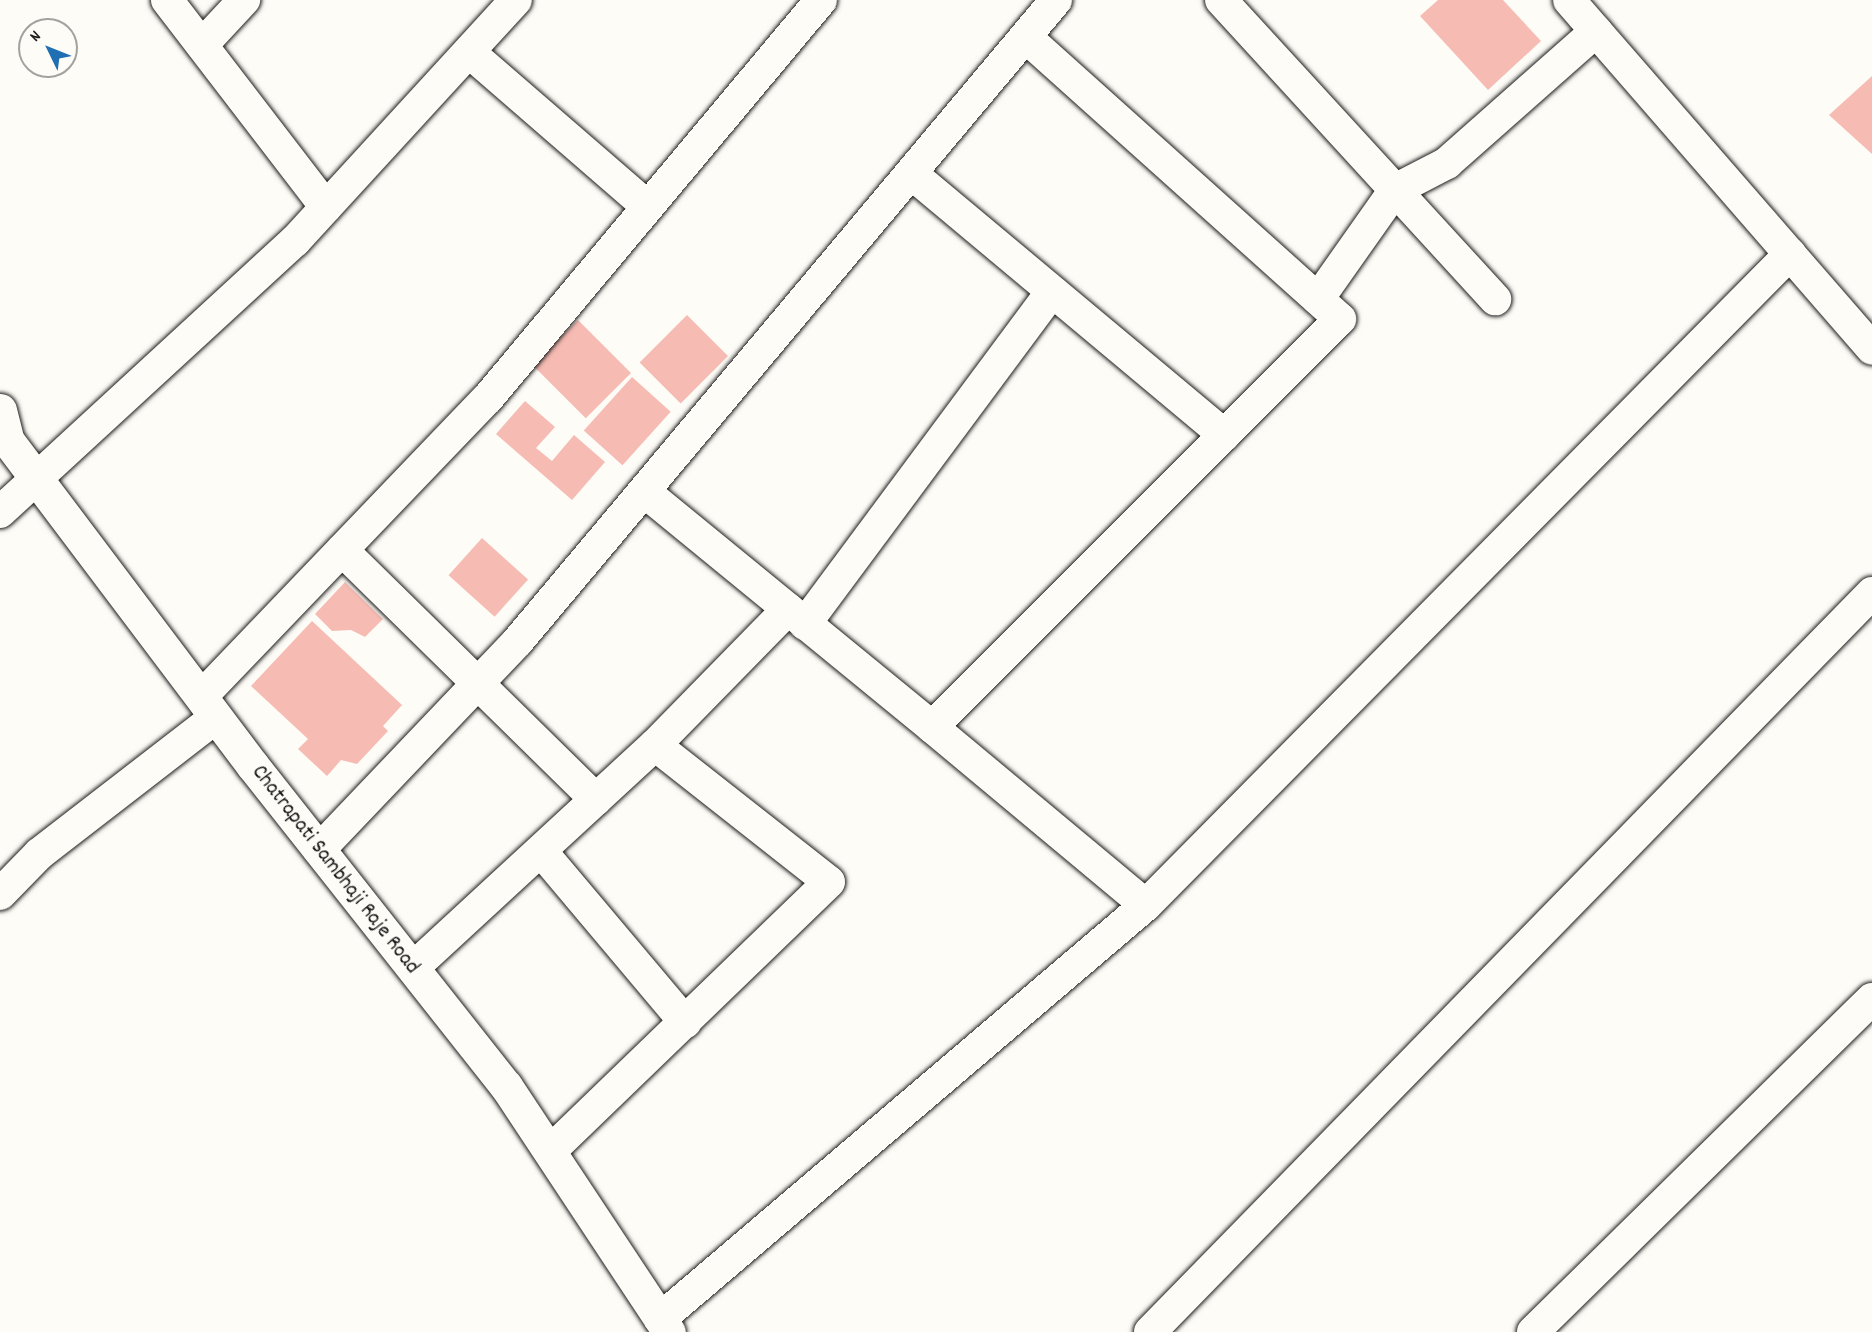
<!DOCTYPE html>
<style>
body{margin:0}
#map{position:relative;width:1872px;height:1332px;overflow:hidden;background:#fdfcf7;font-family:Dekko,sans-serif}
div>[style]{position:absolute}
.building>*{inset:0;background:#f6bbb3;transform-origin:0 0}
.roads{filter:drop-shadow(0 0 2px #1c1c1c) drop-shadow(0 0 2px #1c1c1c)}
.street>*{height:32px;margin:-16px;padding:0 16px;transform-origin:16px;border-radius:16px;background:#fdfcf7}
.secondary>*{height:33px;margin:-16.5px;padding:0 16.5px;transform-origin:16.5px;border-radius:16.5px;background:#fdfcf7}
span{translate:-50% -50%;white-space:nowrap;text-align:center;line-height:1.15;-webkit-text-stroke:5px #fdfcf7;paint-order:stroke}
.street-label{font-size:22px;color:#1c1c1c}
.north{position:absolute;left:18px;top:18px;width:60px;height:60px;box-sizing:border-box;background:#fdfcf7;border:2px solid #a3a29f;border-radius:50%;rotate:313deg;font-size:16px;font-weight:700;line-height:24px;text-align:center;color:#1c1c1c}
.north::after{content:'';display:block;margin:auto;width:21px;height:27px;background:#1f6fb2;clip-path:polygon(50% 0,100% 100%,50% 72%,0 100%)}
</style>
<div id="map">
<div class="building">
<div style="clip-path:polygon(1438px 0,1503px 0,1541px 41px,1488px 90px,1420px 16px)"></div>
<div style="clip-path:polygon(1872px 76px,1872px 154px,1829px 115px)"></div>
<div style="left:687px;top:315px;width:58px;height:67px;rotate:45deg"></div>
<div style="left:578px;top:320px;width:75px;height:64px;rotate:45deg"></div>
<div style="left:632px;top:377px;width:52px;height:72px;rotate:42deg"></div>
<div style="clip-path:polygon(525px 401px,555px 427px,536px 448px,552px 461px,574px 435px,605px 462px,572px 500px,496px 434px)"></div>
<div style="left:482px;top:538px;width:62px;height:50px;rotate:42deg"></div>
<div style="clip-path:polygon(345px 582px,383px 619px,365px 637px,351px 630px,332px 631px,315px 614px)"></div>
<div style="clip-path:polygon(312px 621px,402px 705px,383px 726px,388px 731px,357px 764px,341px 760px,327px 776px,298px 749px,308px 739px,251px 686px)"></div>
</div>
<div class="roads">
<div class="street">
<div style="left:167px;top:0;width:261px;rotate:52.5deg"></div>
<div style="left:1221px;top:0;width:406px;rotate:47.5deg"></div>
<div style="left:1569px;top:0;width:462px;rotate:49deg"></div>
<div style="left:202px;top:45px;width:62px;rotate:-47deg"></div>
<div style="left:469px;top:52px;width:235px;rotate:40.9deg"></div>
<div style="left:912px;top:174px;width:407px;rotate:39.9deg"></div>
<div style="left:1318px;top:299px;width:133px;rotate:-54.8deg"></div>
<div style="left:1395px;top:190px;width:59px;rotate:-27.4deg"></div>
<div style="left:1447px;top:163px;width:199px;rotate:-41.5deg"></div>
<div style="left:645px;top:492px;width:371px;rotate:39.3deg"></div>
<div style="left:932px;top:727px;width:577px;rotate:-45deg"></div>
<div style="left:1340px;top:319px;width:422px;rotate:-138.1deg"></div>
<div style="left:0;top:512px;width:401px;rotate:-42.6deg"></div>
<div style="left:295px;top:241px;width:327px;rotate:-47.5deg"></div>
<div style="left:342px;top:550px;width:356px;rotate:44.5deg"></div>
<div style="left:805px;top:624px;width:414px;rotate:-53.4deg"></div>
<div style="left:201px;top:697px;width:414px;rotate:-46.2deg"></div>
<div style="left:488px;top:398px;width:519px;rotate:-50.08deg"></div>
<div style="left:932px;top:727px;width:278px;rotate:39.8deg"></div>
<div style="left:655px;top:745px;width:190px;rotate:-45.6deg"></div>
<div style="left:319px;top:850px;width:289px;rotate:-46.4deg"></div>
<div style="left:518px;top:641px;width:837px;rotate:-49.99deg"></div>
<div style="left:541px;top:851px;width:224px;rotate:49.9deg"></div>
<div style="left:0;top:894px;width:56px;rotate:-45.7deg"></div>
<div style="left:39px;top:854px;width:224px;rotate:-37.7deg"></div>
<div style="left:413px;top:968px;width:329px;rotate:-42.7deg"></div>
<div style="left:655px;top:745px;width:221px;rotate:38.2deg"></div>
<div style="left:829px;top:882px;width:388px;rotate:136deg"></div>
<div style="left:660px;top:1319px;width:638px;rotate:-40.43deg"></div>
<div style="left:1146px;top:905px;width:916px;rotate:-45.31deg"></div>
<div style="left:1150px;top:1332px;width:1033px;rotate:-45.67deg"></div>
<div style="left:1533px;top:1332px;width:475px;rotate:-44.5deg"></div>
</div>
<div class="secondary">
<div style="left:0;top:410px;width:32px;rotate:76deg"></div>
<div style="left:8px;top:441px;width:407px;rotate:53deg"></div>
<div style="left:253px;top:766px;width:408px;rotate:51.7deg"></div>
<div style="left:506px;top:1086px;width:295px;rotate:56.5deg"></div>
</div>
</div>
<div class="street-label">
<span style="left:335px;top:870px;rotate:52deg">Chatrapati Sambhaji Raje Road</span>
</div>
<div class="north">N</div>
</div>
